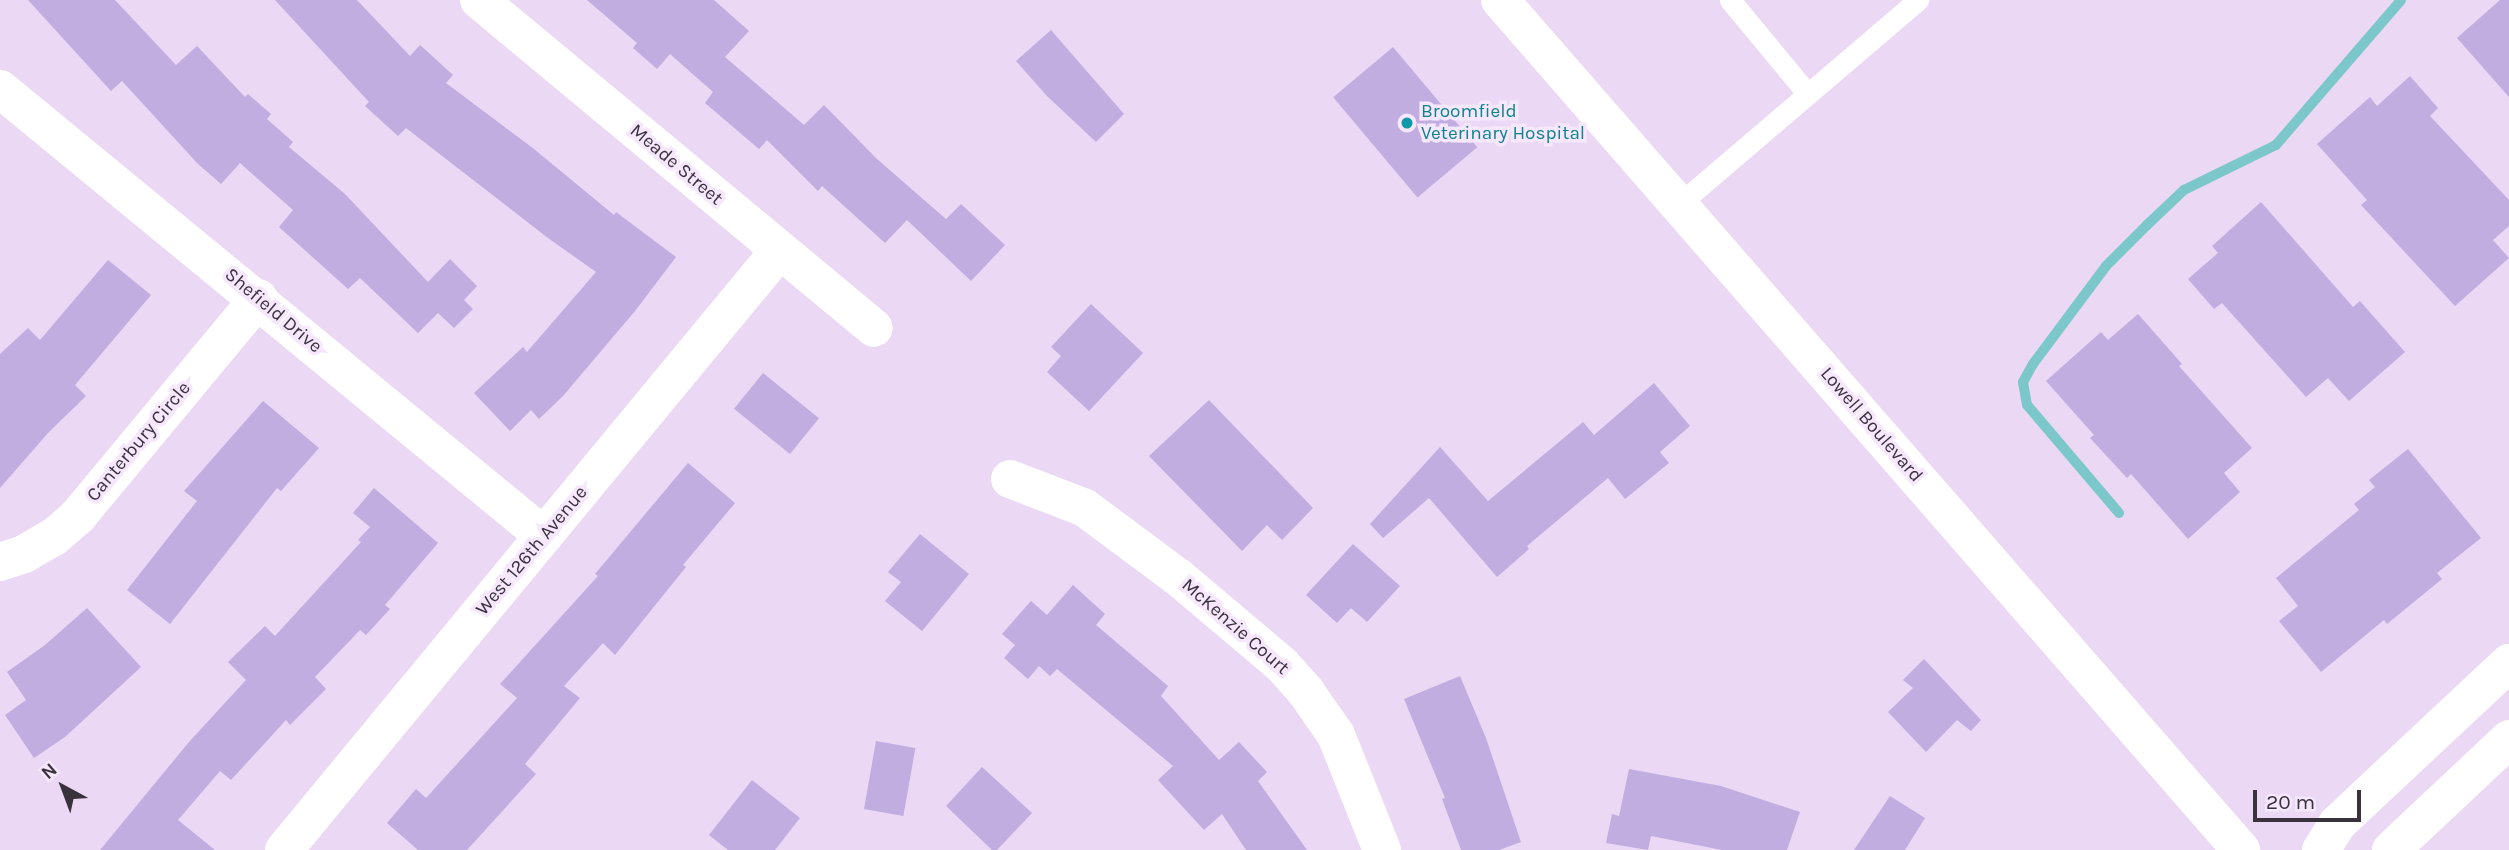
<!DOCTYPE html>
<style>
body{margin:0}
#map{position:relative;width:2509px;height:850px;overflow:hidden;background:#ead8f4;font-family:Karla,sans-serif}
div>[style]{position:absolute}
.stream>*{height:10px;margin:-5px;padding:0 5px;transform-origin:5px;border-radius:5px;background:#7bc7c9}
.building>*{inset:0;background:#c1ade0;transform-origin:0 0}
.service>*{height:21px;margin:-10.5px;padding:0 10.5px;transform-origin:10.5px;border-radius:10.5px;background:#fff}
.minor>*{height:38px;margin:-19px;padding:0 19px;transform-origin:19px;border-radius:19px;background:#fff}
.secondary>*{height:38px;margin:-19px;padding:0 19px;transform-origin:19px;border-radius:19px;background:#fff}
.dots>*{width:19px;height:19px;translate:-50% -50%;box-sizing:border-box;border:4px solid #f6e7fd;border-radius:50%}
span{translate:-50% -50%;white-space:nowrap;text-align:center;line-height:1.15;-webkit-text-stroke:7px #f6e7fd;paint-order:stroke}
.culture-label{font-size:19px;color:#0d838f}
.left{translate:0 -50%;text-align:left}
.street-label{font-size:19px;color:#39323d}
.north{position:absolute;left:28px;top:752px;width:70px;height:70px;-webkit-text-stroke:5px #f6e7fd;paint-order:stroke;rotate:319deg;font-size:19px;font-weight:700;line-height:28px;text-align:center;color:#39323d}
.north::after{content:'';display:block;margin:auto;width:24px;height:32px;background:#39323d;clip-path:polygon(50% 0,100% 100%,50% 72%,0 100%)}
.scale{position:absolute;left:2253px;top:790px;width:108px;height:32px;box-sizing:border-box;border:4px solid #39323d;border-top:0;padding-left:9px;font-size:21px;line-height:24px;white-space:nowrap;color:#39323d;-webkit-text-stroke:5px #f6e7fd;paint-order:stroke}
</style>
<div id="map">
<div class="stream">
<div style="left:2119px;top:513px;width:142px;rotate:-130.4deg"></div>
<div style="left:2027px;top:405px;width:23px;rotate:-100deg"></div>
<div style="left:2023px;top:382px;width:21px;rotate:-61deg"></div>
<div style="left:2033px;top:364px;width:122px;rotate:-53.3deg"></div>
<div style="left:2106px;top:266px;width:58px;rotate:-45deg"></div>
<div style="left:2147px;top:225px;width:51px;rotate:-43.4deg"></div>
<div style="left:2184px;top:190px;width:102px;rotate:-26.1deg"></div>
<div style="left:2276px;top:145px;width:191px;rotate:-49.2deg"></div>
</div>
<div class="building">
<div style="clip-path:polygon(28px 0,115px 0,176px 65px,197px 46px,245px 97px,248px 94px,271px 114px,267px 119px,293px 142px,289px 147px,345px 194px,428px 282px,450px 259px,477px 286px,464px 300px,473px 309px,454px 328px,438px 313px,418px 333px,360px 278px,348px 289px,279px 227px,293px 210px,240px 163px,221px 184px,198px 164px,122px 81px,111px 91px)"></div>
<div style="clip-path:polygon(275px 0,357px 0,410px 56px,420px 45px,453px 75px,446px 83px,534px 149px,614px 215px,616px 212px,676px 257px,635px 311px,563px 396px,539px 419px,531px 410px,510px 431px,474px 393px,523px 347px,527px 352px,596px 272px,548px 238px,406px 128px,398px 136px,365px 106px,369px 102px)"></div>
<div style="clip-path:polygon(587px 0,714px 0,749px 31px,725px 57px,804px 125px,824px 105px,877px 159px,946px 219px,961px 204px,1005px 245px,971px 281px,907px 220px,885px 243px,822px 186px,818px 191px,767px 140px,759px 149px,705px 103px,713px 92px,670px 54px,657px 69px,633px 48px,637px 43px)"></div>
<div style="clip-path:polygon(2500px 0,2509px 0,2509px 97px,2457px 38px)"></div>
<div style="clip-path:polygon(1051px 30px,1124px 114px,1096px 142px,1047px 96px,1016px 61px)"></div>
<div style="left:1393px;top:47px;width:131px;height:78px;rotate:50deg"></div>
<div style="clip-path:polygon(2410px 76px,2438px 108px,2430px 116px,2509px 200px,2509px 226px,2493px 240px,2509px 258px,2455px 306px,2361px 205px,2367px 200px,2317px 144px,2370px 97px,2377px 106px)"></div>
<div style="clip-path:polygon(2261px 202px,2353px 307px,2360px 301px,2405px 352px,2349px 401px,2328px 378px,2306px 397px,2222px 303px,2214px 309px,2188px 279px,2218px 253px,2212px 246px)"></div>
<div style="clip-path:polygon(108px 260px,151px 295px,75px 385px,86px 396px,48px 433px,0 488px,0 354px,28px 328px,40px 340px)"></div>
<div style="clip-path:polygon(1091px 304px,1143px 353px,1089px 411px,1047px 372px,1061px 356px,1051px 347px)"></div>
<div style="clip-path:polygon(2138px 314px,2182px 364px,2179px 366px,2252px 448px,2224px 473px,2240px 492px,2188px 539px,2131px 474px,2127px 478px,2090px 438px,2094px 435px,2046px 381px,2101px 332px,2108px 340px)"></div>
<div style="left:763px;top:373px;width:72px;height:46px;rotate:39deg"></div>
<div style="clip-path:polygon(1654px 383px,1690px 426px,1660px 452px,1669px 463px,1625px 499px,1608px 478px,1527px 546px,1529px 549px,1497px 577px,1429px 498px,1383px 538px,1370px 524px,1440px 447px,1488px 501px,1583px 422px,1594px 435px)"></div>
<div style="clip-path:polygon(1209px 400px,1313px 508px,1282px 540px,1267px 525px,1242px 551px,1149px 456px)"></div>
<div style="clip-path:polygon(263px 401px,319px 448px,281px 491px,277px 488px,170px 624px,127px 590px,197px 501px,184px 491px)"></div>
<div style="clip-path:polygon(2408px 449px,2481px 538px,2437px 573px,2442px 579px,2387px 624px,2384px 620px,2321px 672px,2279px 621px,2298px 606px,2276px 578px,2359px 510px,2354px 504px,2375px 487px,2369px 480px)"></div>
<div style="clip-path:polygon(688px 463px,735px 503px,683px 565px,686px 567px,615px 655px,603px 643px,564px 686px,580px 698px,525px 764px,536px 774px,467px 850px,418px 850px,387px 823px,416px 789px,426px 798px,517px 698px,500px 684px,598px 576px,595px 574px)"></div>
<div style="clip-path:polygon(374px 488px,438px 543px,385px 605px,390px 609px,366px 635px,360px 630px,315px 677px,326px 689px,290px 725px,286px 720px,231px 780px,220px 771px,178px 820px,215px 850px,100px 850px,189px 742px,246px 680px,228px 662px,265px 626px,275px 636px,361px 542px,358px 540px,370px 527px,353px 513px)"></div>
<div style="clip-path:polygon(920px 534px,969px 574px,922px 631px,885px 601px,901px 582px,888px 572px)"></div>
<div style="clip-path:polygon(1353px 544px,1400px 586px,1367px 622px,1351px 608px,1337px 623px,1306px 595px)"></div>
<div style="clip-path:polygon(1073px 585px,1105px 614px,1096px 625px,1168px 686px,1161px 696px,1219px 760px,1239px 742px,1267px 772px,1258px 781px,1307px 850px,1246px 850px,1222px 814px,1204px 830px,1158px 780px,1173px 766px,1057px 669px,1050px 676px,1039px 666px,1028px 679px,1004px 658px,1015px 645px,1002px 634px,1031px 601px,1047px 615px)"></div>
<div style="clip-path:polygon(87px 608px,141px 667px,65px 737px,34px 758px,5px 715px,26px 700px,7px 672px,45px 645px)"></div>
<div style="clip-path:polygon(1924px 659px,1981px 720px,1971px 731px,1957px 720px,1926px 752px,1888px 712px,1913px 688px,1903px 680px)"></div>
<div style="clip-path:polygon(1460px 676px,1486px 738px,1521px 842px,1499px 850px,1461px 850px,1442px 799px,1445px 798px,1404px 699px)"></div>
<div style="left:876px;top:741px;width:40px;height:69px;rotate:10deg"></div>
<div style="clip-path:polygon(982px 767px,1032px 813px,997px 850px,992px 850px,946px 806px)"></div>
<div style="clip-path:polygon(1629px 769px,1721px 786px,1800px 812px,1787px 850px,1722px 850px,1651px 836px,1648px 850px,1606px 843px,1612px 814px,1619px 816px)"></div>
<div style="clip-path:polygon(752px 780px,800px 818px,775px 850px,728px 850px,709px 835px)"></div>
<div style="clip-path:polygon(1890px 796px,1925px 818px,1905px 850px,1854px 850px)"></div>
</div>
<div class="service">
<div style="left:1730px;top:0;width:121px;rotate:50.4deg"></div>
<div style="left:1678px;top:205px;width:316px;rotate:-40.5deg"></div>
</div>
<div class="minor">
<div style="left:479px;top:0;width:513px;rotate:39.71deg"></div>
<div style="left:0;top:89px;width:704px;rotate:39.41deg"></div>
<div style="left:1010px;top:479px;width:80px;rotate:21.1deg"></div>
<div style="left:1085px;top:508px;width:116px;rotate:36.6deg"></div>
<div style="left:1178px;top:577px;width:136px;rotate:40.2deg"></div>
<div style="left:1282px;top:665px;width:36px;rotate:48deg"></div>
<div style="left:1306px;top:692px;width:52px;rotate:55.1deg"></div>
<div style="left:1336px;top:735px;width:124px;rotate:68.2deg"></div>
<div style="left:0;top:562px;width:25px;rotate:-18deg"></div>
<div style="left:24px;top:554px;width:34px;rotate:-30deg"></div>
<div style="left:54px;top:537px;width:32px;rotate:-41deg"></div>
<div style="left:78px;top:516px;width:283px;rotate:-50.3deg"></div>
<div style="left:284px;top:850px;width:777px;rotate:-50.43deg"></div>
<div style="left:2321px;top:850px;width:31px;rotate:-58deg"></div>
<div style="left:2337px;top:824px;width:236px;rotate:-43.1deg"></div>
<div style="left:2391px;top:850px;width:162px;rotate:-43.2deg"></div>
</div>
<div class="secondary">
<div style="left:1500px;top:0;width:1128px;rotate:48.92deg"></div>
</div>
<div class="dots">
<div style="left:1407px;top:123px;background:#0f9aa8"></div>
</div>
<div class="culture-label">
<span class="left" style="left:1421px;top:123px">Broomfield<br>Veterinary Hospital</span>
</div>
<div class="street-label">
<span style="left:676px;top:165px;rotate:40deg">Meade Street</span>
<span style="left:273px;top:311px;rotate:40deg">Shefield Drive</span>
<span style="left:1871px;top:425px;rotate:49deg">Lowell Boulevard</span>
<span style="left:139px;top:442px;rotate:-50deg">Canterbury Circle</span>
<span style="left:532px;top:551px;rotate:-50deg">West 126th Avenue</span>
<span style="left:1235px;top:627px;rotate:41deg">McKenzie Court</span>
</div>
<div class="north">N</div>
<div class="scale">20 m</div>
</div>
